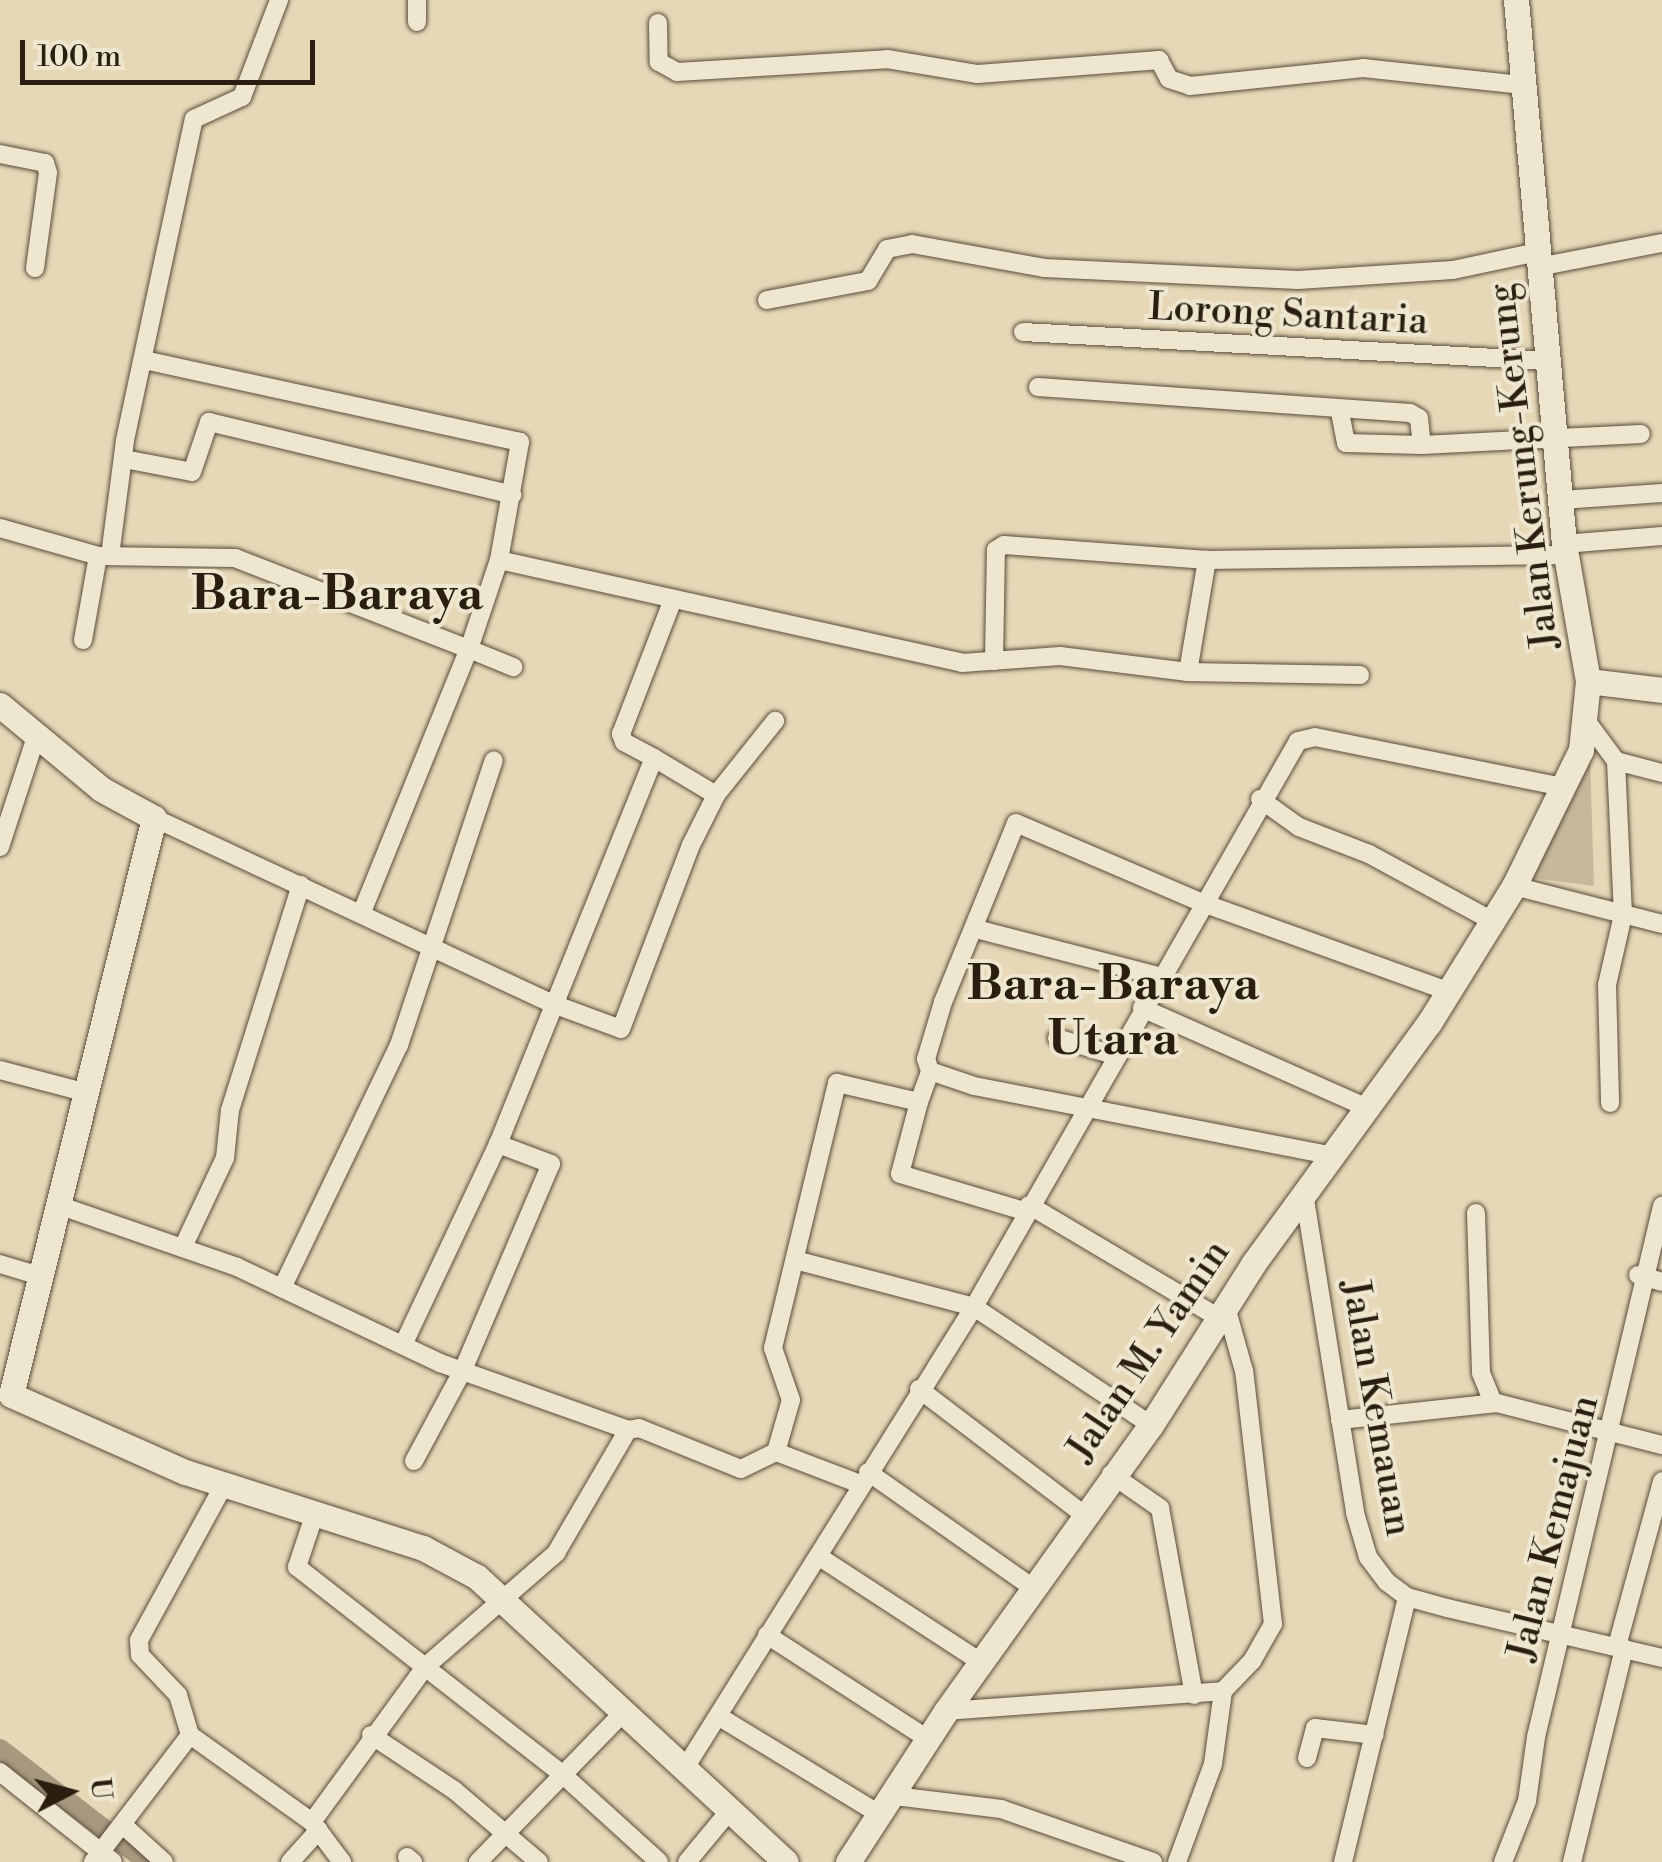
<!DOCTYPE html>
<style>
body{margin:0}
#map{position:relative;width:1662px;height:1862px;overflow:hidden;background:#e6d8b7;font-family:"Libre Bodoni",serif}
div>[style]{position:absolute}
.green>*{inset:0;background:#c6b89b}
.canal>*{height:20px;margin:-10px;padding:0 10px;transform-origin:10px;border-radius:10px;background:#a6997e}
.roads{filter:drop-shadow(0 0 2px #584c3a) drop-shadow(0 0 2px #584c3a)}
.street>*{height:18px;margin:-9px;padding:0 9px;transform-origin:9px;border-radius:9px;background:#efe6d0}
.secondary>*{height:25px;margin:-12.5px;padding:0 12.5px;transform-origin:12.5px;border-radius:12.5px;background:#efe6d0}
span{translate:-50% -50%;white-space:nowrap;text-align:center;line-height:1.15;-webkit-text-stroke:8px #efe6d0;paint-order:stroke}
.street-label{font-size:38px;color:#291e10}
.district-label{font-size:48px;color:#291e10;font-weight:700}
.north{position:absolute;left:20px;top:1742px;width:100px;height:100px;-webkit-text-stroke:8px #efe6d0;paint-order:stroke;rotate:84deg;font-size:28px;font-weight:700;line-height:40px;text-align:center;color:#291e10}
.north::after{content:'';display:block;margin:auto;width:35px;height:45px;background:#291e10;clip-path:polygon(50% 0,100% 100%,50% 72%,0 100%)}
.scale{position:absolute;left:20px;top:40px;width:295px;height:45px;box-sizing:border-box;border:5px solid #291e10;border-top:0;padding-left:12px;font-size:30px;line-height:35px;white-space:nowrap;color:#291e10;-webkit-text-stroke:8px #efe6d0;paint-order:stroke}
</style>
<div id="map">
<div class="green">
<div style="clip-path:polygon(1590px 756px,1594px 886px,1525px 877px)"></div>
</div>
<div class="canal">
<div style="left:0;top:1749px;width:185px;rotate:37.5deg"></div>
</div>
<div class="roads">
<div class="street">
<div style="left:417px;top:22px;width:22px;rotate:-90deg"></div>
<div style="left:658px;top:23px;width:39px;rotate:89deg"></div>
<div style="left:659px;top:62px;width:21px;rotate:29deg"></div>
<div style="left:677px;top:72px;width:210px;rotate:-3.5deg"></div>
<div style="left:887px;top:59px;width:92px;rotate:9.4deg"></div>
<div style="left:978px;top:74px;width:182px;rotate:-4.4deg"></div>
<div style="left:1159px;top:60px;width:21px;rotate:62deg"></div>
<div style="left:1169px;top:79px;width:22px;rotate:18deg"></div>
<div style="left:1190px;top:86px;width:174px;rotate:-5.9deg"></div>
<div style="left:1363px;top:68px;width:161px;rotate:6.1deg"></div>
<div style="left:0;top:154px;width:46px;rotate:11.3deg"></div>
<div style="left:45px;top:163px;width:10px;rotate:73deg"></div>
<div style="left:48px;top:173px;width:96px;rotate:97.8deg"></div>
<div style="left:1538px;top:267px;width:126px;rotate:-11deg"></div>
<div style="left:767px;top:300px;width:103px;rotate:-10.7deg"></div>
<div style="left:868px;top:281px;width:37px;rotate:-59deg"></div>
<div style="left:887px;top:249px;width:25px;rotate:-11deg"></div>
<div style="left:912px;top:244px;width:134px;rotate:10.3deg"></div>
<div style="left:1044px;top:268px;width:254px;rotate:2.7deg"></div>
<div style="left:1298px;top:280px;width:155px;rotate:-3.7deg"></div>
<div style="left:1453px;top:270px;width:87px;rotate:-12deg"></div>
<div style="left:1023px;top:332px;width:528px;rotate:3.15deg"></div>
<div style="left:1038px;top:387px;width:373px;rotate:4deg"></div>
<div style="left:1410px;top:413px;width:10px;rotate:29deg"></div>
<div style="left:1419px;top:418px;width:27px;rotate:84deg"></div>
<div style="left:1422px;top:445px;width:76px;rotate:-178.5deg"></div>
<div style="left:1346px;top:443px;width:33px;rotate:-101deg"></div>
<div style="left:1422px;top:445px;width:219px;rotate:-2.9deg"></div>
<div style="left:124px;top:459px;width:69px;rotate:10.8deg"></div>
<div style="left:192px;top:472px;width:53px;rotate:-71.2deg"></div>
<div style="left:209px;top:422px;width:312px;rotate:13.5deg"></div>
<div style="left:1562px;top:500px;width:100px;rotate:-4deg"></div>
<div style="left:0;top:528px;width:102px;rotate:15.9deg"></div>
<div style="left:98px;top:556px;width:137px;rotate:0.8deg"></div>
<div style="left:235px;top:558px;width:251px;rotate:21.3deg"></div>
<div style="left:469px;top:649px;width:94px;rotate:-71.4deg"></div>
<div style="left:499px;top:560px;width:120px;rotate:-79.9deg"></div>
<div style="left:520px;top:442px;width:384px;rotate:-167.7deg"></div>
<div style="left:1564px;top:544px;width:98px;rotate:-4.7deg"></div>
<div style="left:110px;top:556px;width:117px;rotate:-82.6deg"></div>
<div style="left:125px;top:440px;width:328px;rotate:-77.9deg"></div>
<div style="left:194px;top:119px;width:53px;rotate:-24.6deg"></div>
<div style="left:242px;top:97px;width:104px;rotate:-69.1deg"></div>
<div style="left:499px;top:560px;width:474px;rotate:12.5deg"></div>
<div style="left:962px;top:663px;width:98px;rotate:-4.1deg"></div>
<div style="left:1060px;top:656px;width:129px;rotate:7.1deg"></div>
<div style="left:1188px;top:672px;width:172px;rotate:1deg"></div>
<div style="left:83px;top:640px;width:85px;rotate:-79.9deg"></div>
<div style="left:994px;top:661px;width:111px;rotate:-89deg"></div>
<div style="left:996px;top:550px;width:9px;rotate:-32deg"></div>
<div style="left:1004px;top:545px;width:204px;rotate:4.2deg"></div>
<div style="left:1207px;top:560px;width:359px;rotate:-0.8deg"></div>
<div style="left:1188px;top:672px;width:114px;rotate:-80.4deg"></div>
<div style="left:1588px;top:723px;width:47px;rotate:53.6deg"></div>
<div style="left:1616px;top:761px;width:154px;rotate:87.4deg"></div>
<div style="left:1623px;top:915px;width:72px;rotate:102.9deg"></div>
<div style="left:1607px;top:985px;width:118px;rotate:88.5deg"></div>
<div style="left:654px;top:758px;width:34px;rotate:-152deg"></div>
<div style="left:624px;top:742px;width:9px;rotate:-111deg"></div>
<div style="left:621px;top:734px;width:145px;rotate:-68.9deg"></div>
<div style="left:1616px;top:761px;width:48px;rotate:14.6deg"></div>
<div style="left:1260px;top:799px;width:48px;rotate:35.7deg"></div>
<div style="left:1299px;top:827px;width:75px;rotate:21.1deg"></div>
<div style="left:1369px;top:854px;width:142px;rotate:28.5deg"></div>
<div style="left:154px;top:818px;width:440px;rotate:25deg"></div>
<div style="left:553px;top:1004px;width:72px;rotate:20.2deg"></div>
<div style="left:621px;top:1029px;width:197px;rotate:-69.2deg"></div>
<div style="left:691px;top:845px;width:56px;rotate:-63.4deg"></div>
<div style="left:716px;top:795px;width:95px;rotate:-51.4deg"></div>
<div style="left:0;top:847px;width:116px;rotate:-71.9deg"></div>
<div style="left:1514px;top:886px;width:153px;rotate:14.4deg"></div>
<div style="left:362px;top:912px;width:284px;rotate:-67.9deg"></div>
<div style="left:469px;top:649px;width:48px;rotate:22.2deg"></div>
<div style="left:976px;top:929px;width:192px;rotate:14.5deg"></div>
<div style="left:1142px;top:1008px;width:249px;rotate:23.9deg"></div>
<div style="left:1057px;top:1038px;width:63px;rotate:16.7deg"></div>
<div style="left:0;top:1070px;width:87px;rotate:14.7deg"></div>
<div style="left:930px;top:1071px;width:13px;rotate:-108deg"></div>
<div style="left:926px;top:1059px;width:59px;rotate:-73.4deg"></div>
<div style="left:943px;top:1002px;width:193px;rotate:-67.8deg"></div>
<div style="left:1016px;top:823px;width:203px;rotate:23.2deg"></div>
<div style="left:1203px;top:903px;width:259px;rotate:19.8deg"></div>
<div style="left:919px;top:1102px;width:74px;rotate:104.8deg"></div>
<div style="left:900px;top:1174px;width:129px;rotate:16.6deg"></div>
<div style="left:1304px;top:1193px;width:324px;rotate:80.9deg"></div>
<div style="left:1355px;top:1513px;width:46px;rotate:73.5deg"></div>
<div style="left:1368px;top:1557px;width:31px;rotate:53deg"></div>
<div style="left:1387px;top:1582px;width:25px;rotate:37deg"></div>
<div style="left:1407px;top:1597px;width:41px;rotate:15.4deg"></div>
<div style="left:1447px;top:1608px;width:221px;rotate:13.1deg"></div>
<div style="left:58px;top:1205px;width:189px;rotate:19.1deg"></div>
<div style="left:237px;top:1267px;width:225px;rotate:25.3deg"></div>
<div style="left:440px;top:1363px;width:200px;rotate:19.6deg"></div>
<div style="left:628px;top:1430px;width:11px;rotate:-10deg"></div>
<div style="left:639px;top:1428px;width:110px;rotate:21.9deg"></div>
<div style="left:741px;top:1469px;width:39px;rotate:-26deg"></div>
<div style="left:1029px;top:1205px;width:220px;rotate:30.7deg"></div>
<div style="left:1476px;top:1213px;width:160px;rotate:88.2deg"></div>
<div style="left:1481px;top:1373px;width:32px;rotate:68deg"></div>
<div style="left:184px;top:1245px;width:96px;rotate:-64.8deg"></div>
<div style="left:225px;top:1158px;width:48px;rotate:-84.1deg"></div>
<div style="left:230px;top:1110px;width:236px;rotate:-72.5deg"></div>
<div style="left:799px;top:1261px;width:181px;rotate:14.7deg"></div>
<div style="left:974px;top:1307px;width:213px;rotate:33.7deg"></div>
<div style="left:0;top:1264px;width:42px;rotate:16.7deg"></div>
<div style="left:1638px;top:1275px;width:25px;rotate:16deg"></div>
<div style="left:282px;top:1288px;width:270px;rotate:-64.3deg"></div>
<div style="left:399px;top:1045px;width:300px;rotate:-71.6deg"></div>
<div style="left:403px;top:1345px;width:222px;rotate:-64.7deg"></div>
<div style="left:498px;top:1144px;width:416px;rotate:-68deg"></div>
<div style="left:654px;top:758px;width:72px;rotate:30.8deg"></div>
<div style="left:919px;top:1389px;width:206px;rotate:37.3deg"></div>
<div style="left:1340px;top:1420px;width:158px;rotate:-6.2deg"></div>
<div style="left:1497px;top:1403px;width:170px;rotate:14.3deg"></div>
<div style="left:414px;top:1461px;width:103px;rotate:-61.7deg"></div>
<div style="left:463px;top:1370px;width:224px;rotate:-66.9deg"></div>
<div style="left:551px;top:1164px;width:57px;rotate:-159.3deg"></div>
<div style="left:868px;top:1472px;width:202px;rotate:35.1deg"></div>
<div style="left:1111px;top:1474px;width:60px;rotate:34.8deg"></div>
<div style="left:1160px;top:1508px;width:190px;rotate:79.7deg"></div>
<div style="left:860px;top:1484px;width:90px;rotate:-159.1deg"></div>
<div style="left:776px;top:1452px;width:54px;rotate:-73.9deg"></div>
<div style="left:791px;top:1400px;width:55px;rotate:-109.1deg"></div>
<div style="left:773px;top:1348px;width:273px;rotate:-76.4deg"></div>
<div style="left:837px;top:1083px;width:84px;rotate:13deg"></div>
<div style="left:919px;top:1102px;width:33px;rotate:-70deg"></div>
<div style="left:930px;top:1071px;width:46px;rotate:18.8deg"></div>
<div style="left:974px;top:1086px;width:363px;rotate:11deg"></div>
<div style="left:315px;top:1513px;width:57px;rotate:108.4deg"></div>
<div style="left:297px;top:1567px;width:336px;rotate:38deg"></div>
<div style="left:562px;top:1774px;width:131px;rotate:42.2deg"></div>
<div style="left:818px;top:1556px;width:196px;rotate:33.1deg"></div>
<div style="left:767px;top:1635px;width:192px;rotate:32.9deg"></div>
<div style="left:1617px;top:1646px;width:171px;rotate:-74.7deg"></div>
<div style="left:946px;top:1711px;width:278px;rotate:-4.1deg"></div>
<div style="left:718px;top:1716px;width:191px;rotate:31.3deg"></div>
<div style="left:190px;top:1735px;width:150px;rotate:35.5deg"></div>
<div style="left:312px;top:1822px;width:50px;rotate:53.1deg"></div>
<div style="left:371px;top:1735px;width:100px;rotate:33.5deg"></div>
<div style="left:454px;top:1790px;width:111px;rotate:40.3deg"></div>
<div style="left:1307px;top:1758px;width:31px;rotate:-75deg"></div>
<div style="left:1315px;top:1728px;width:60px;rotate:6.7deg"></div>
<div style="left:685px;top:1768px;width:544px;rotate:-57.92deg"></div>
<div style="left:974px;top:1307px;width:652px;rotate:-60.21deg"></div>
<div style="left:1298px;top:741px;width:17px;rotate:-13deg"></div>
<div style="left:1315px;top:737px;width:254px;rotate:11.4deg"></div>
<div style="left:0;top:1772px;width:144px;rotate:38.5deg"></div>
<div style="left:895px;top:1796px;width:107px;rotate:7deg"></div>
<div style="left:1001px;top:1809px;width:161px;rotate:19.2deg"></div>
<div style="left:312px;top:1822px;width:192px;rotate:-53.9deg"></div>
<div style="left:425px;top:1667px;width:174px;rotate:-41deg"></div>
<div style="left:556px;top:1553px;width:143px;rotate:-59.7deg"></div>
<div style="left:123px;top:1825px;width:55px;rotate:42.1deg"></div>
<div style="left:407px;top:1857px;width:8px;rotate:40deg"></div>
<div style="left:93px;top:1862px;width:160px;rotate:-52.6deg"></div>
<div style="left:190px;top:1735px;width:42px;rotate:-106.7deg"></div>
<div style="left:178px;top:1695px;width:55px;rotate:-133.5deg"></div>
<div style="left:140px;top:1655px;width:15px;rotate:-94deg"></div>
<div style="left:139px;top:1640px;width:177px;rotate:-61.3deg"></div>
<div style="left:290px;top:1862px;width:43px;rotate:-47.8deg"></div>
<div style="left:478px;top:1862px;width:211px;rotate:-45.8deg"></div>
<div style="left:687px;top:1862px;width:67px;rotate:-50.4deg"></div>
<div style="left:1177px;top:1862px;width:104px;rotate:-69.8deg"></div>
<div style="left:1213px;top:1764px;width:74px;rotate:-82.2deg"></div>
<div style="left:1223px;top:1691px;width:42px;rotate:-46deg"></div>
<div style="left:1252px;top:1661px;width:43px;rotate:-60.4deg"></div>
<div style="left:1273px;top:1624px;width:255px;rotate:-96.5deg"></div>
<div style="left:1244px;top:1371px;width:66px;rotate:-105.7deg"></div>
<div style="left:1343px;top:1862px;width:273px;rotate:-76.4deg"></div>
<div style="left:1503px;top:1862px;width:66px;rotate:-68.5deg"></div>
<div style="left:1527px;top:1801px;width:65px;rotate:-82deg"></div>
<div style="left:1536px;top:1737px;width:546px;rotate:-76.65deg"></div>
<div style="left:1572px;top:1862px;width:220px;rotate:-76.3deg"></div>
</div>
<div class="secondary">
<div style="left:1588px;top:681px;width:75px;rotate:6.9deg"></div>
<div style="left:0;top:705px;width:131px;rotate:39.7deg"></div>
<div style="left:101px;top:789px;width:60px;rotate:28.7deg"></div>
<div style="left:154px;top:818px;width:594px;rotate:103.92deg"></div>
<div style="left:11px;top:1395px;width:190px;rotate:23.9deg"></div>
<div style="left:185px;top:1472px;width:250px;rotate:17.7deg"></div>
<div style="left:423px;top:1548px;width:61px;rotate:28.2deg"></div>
<div style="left:477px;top:1577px;width:420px;rotate:42.7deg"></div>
<div style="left:848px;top:1862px;width:180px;rotate:-57deg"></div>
<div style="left:946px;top:1711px;width:352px;rotate:-54.4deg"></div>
<div style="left:1151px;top:1425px;width:191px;rotate:-57.6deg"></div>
<div style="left:1253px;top:1264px;width:298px;rotate:-53.9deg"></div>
<div style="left:1429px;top:1023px;width:161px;rotate:-58.2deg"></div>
<div style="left:1514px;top:886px;width:152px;rotate:-63.8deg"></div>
<div style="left:1581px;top:750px;width:69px;rotate:-84.2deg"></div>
<div style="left:1588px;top:681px;width:139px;rotate:-99.9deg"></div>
<div style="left:1564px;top:544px;width:546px;rotate:-95.04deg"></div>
</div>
</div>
<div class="street-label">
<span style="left:1288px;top:315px;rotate:3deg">Lorong Santaria</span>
<span style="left:1524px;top:466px;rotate:-97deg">Jalan Kerung-Kerung</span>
<span style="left:1149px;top:1351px;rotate:-56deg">Jalan M. Yamin</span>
<span style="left:1376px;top:1408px;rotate:80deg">Jalan Kemauan</span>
<span style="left:1554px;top:1528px;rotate:-76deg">Jalan Kemajuan</span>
</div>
<div class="district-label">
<span style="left:337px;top:596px">Bara-Baraya</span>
<span style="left:1113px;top:1013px">Bara-Baraya<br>Utara</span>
</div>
<div class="north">U</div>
<div class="scale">100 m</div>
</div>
